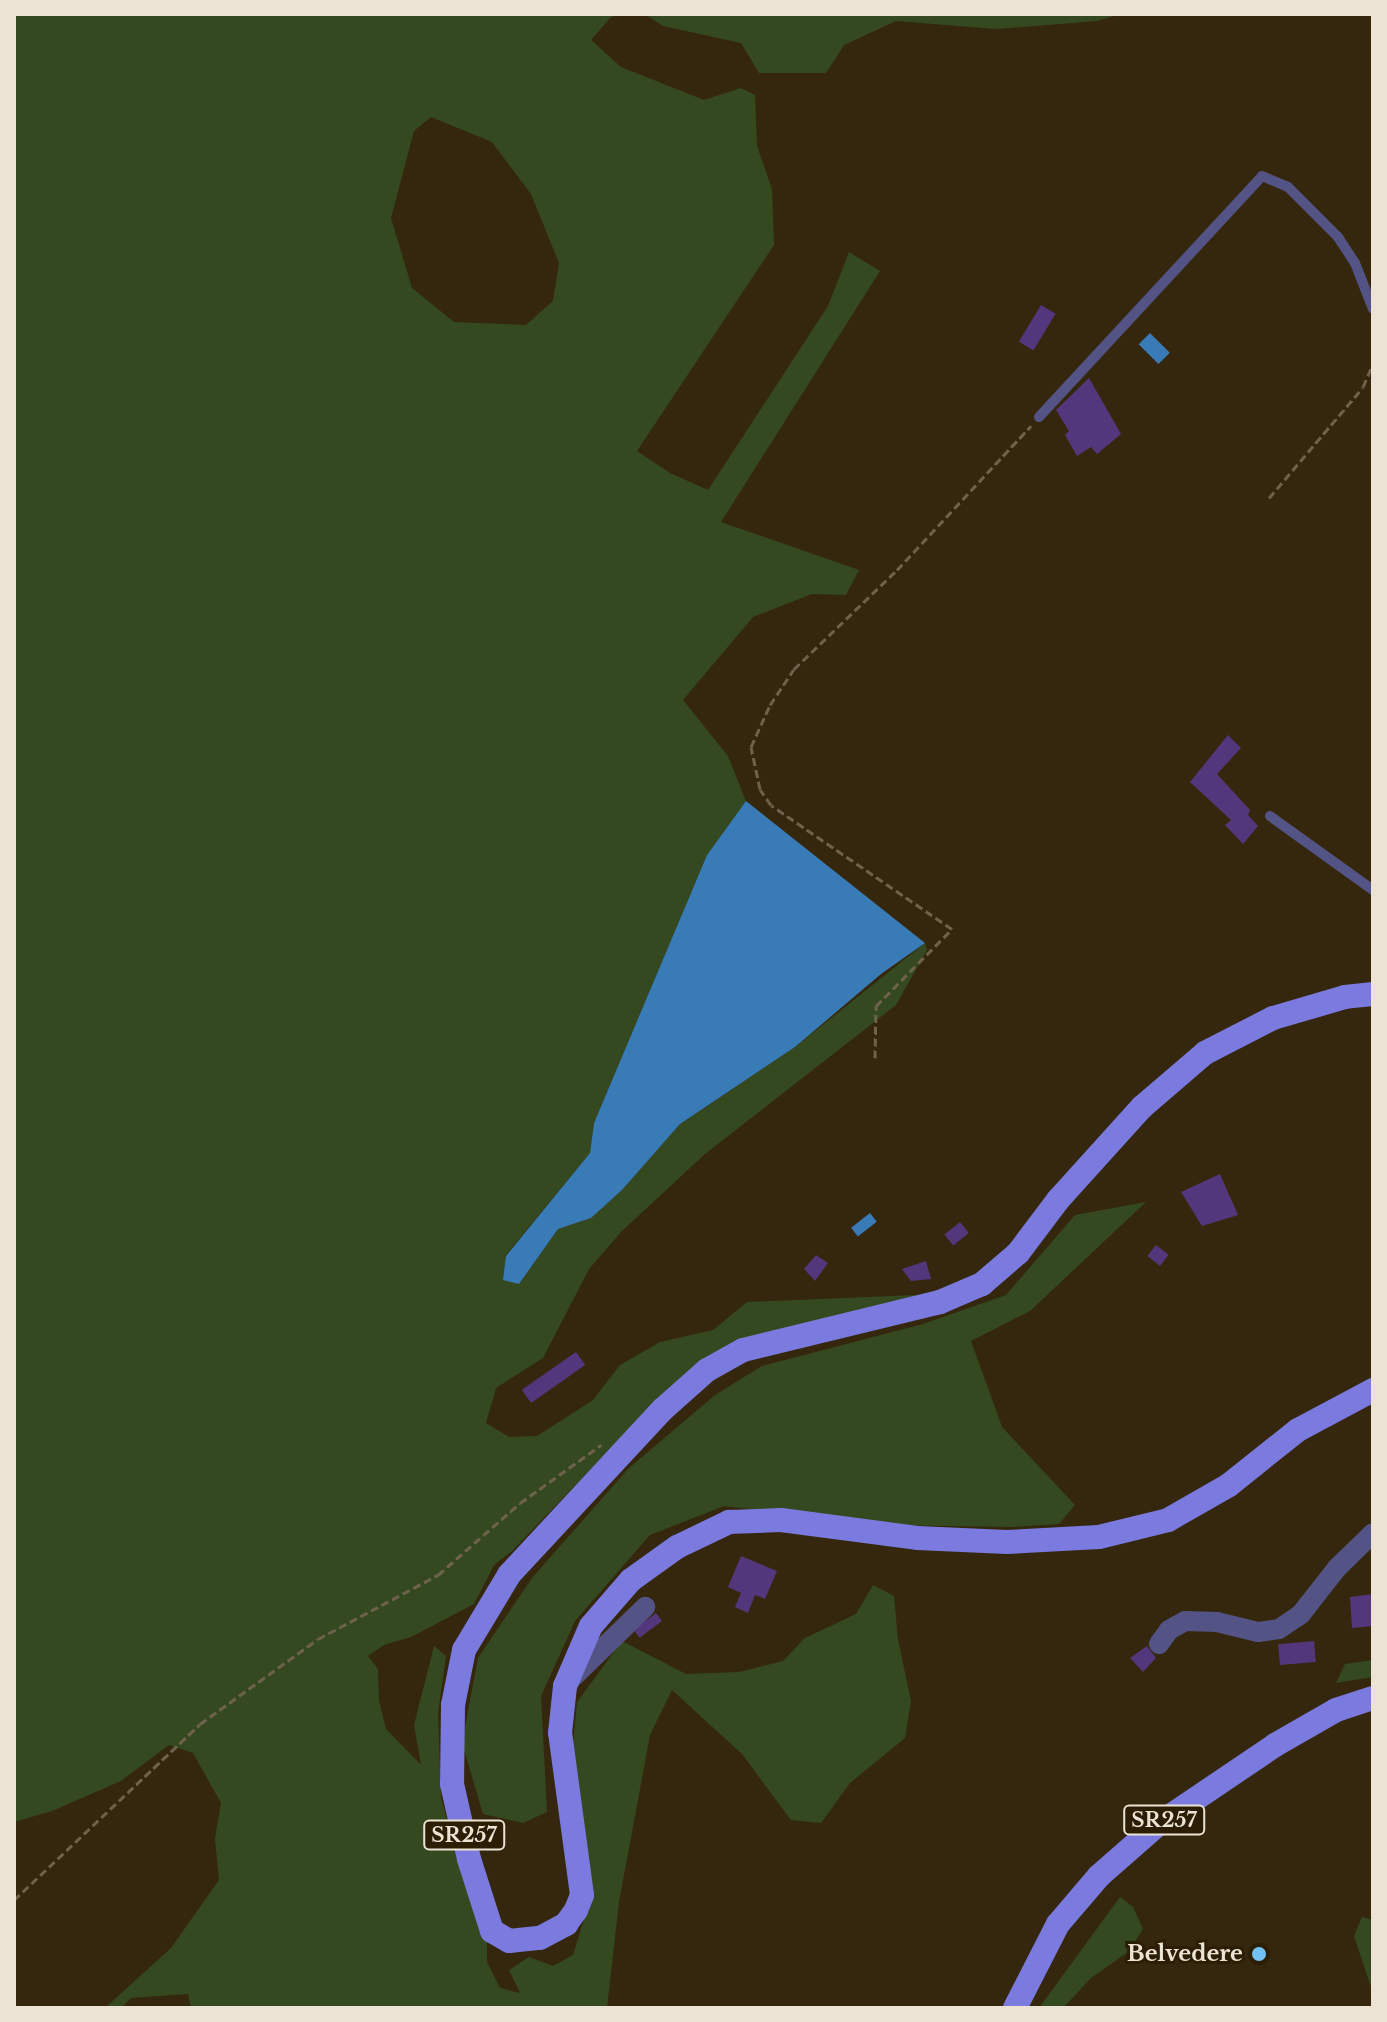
<!DOCTYPE html>
<style>
body{margin:0}
#map{position:relative;width:1387px;height:2022px;overflow:hidden;background:#35270e;font-family:"Libre Baskerville",serif}
div>[style]{position:absolute}
.green>*{inset:0;background:#354920}
.water>*{inset:0;background:#397bb7;transform-origin:0 0}
.building>*{inset:0;background:#53377c;transform-origin:0 0}
.path>*{height:3px;margin-top:-1.5px;transform-origin:0;background:repeating-linear-gradient(90deg,#6e624c 0 8px,transparent 0 12px)}
.service>*{height:10px;margin:-5px;padding:0 5px;transform-origin:5px;border-radius:5px;background:#535485}
.minor>*{height:20px;margin:-10px;padding:0 10px;transform-origin:10px;border-radius:10px;background:#535485}
.primary>*{height:24px;margin:-12px;padding:0 12px;transform-origin:12px;border-radius:12px;background:#7b7adf}
.dots>*{width:22px;height:22px;translate:-50% -50%;box-sizing:border-box;border:4px solid #2b1e04;border-radius:50%}
span{translate:-50% -50%;white-space:nowrap;text-align:center;line-height:1.15;-webkit-text-stroke:6px #2b1e04;paint-order:stroke}
.shield-label span{padding:2px 6px;background:#2b1e04;border:2px solid;border-radius:6px;-webkit-text-stroke-width:0}
.shield-label{font-size:20px;color:#ece3d4;font-weight:700}
.poi-label{font-size:22px;color:#ece3d4;font-weight:700}
.right{translate:-100% -50%;text-align:right}
.frame{position:absolute;inset:0;border:16px solid #ece3d4;pointer-events:none}
</style>
<div id="map">
<div class="green">
<div style="clip-path:polygon(evenodd,14px 14px,623px 14px,611px 17px,591px 40px,621px 67px,704px 100px,741px 88px,755px 95px,757px 146px,772px 189px,774px 245px,637px 451px,670px 473px,708px 490px,828px 306px,849px 252px,880px 271px,721px 522px,859px 570px,846px 595px,812px 594px,753px 617px,683px 700px,728px 756px,746px 801px,707px 855px,594px 1123px,590px 1153px,506px 1255px,519px 1284px,558px 1229px,591px 1218px,622px 1190px,680px 1124px,795px 1047px,925px 943px,927px 950px,896px 1005px,705px 1154px,622px 1231px,589px 1269px,543px 1358px,496px 1388px,486px 1423px,509px 1437px,537px 1436px,593px 1400px,620px 1365px,660px 1342px,713px 1330px,747px 1302px,916px 1295px,924px 1299px,669px 1388px,512px 1551px,494px 1565px,474px 1604px,411px 1637px,384px 1645px,368px 1656px,378px 1669px,379px 1701px,386px 1729px,421px 1765px,414px 1725px,434px 1646px,446px 1656px,438px 1713px,441px 1797px,456px 1855px,487px 1940px,487px 1962px,500px 1988px,520px 1993px,509px 1970px,529px 1957px,553px 1966px,573px 1955px,592px 1893px,571px 1765px,577px 1702px,622px 1641px,686px 1674px,739px 1672px,783px 1661px,805px 1638px,856px 1614px,873px 1585px,894px 1596px,898px 1640px,911px 1701px,905px 1738px,850px 1783px,821px 1823px,791px 1820px,742px 1754px,672px 1690px,650px 1735px,619px 1902px,607px 2008px,191px 2008px,188px 1994px,131px 1998px,121px 2008px,105px 2008px,171px 1948px,219px 1880px,215px 1838px,221px 1803px,193px 1753px,169px 1745px,121px 1781px,52px 1811px,14px 1822px,14px 14px,431px 117px,492px 142px,531px 194px,559px 263px,553px 301px,526px 325px,454px 322px,412px 288px,391px 218px,414px 131px,431px 117px)"></div>
<div style="clip-path:polygon(645px 14px,1121px 14px,1097px 21px,996px 29px,896px 21px,844px 45px,826px 73px,759px 73px,741px 43px,663px 26px)"></div>
<div style="clip-path:polygon(1146px 1202px,1030px 1311px,971px 1341px,1002px 1427px,1075px 1505px,1059px 1524px,1014px 1527px,884px 1525px,724px 1506px,650px 1535px,575px 1621px,541px 1696px,547px 1812px,523px 1823px,483px 1814px,462px 1743px,478px 1658px,532px 1578px,628px 1469px,715px 1395px,762px 1366px,923px 1324px,1006px 1295px,1075px 1215px)"></div>
<div style="clip-path:polygon(1373px 1660px,1373px 1677px,1336px 1683px,1345px 1664px)"></div>
<div style="clip-path:polygon(1120px 1897px,1133px 1907px,1143px 1929px,1128px 1952px,1091px 1978px,1063px 2008px,1039px 2008px)"></div>
<div style="clip-path:polygon(1362px 1917px,1373px 1920px,1373px 1993px,1354px 1936px)"></div>
</div>
<div class="water">
<div style="left:1150px;top:333px;width:28px;height:16px;rotate:45deg"></div>
<div style="clip-path:polygon(746px 801px,925px 943px,881px 974px,795px 1047px,680px 1124px,622px 1190px,591px 1218px,558px 1229px,519px 1284px,503px 1280px,506px 1256px,590px 1153px,594px 1123px,707px 855px)"></div>
<div style="left:870px;top:1213px;width:11px;height:24px;rotate:52deg"></div>
</div>
<div class="building">
<div style="left:1041px;top:305px;width:17px;height:43px;rotate:31deg"></div>
<div style="clip-path:polygon(1089px 378px,1121px 434px,1097px 454px,1091px 447px,1077px 456px,1065px 435px,1069px 431px,1056px 410px)"></div>
<div style="clip-path:polygon(1228px 735px,1241px 748px,1217px 774px,1250px 810px,1248px 815px,1258px 826px,1243px 844px,1225px 825px,1231px 820px,1190px 782px)"></div>
<div style="clip-path:polygon(1220px 1174px,1238px 1215px,1202px 1226px,1181px 1192px)"></div>
<div style="left:960px;top:1222px;width:14px;height:20px;rotate:51deg"></div>
<div style="left:1156px;top:1245px;width:16px;height:14px;rotate:38deg"></div>
<div style="clip-path:polygon(816px 1255px,828px 1263px,815px 1281px,804px 1269px)"></div>
<div style="clip-path:polygon(926px 1261px,931px 1279px,911px 1281px,902px 1269px)"></div>
<div style="left:576px;top:1352px;width:16px;height:66px;rotate:55deg"></div>
<div style="clip-path:polygon(741px 1556px,777px 1571px,765px 1599px,755px 1595px,748px 1613px,735px 1607px,741px 1593px,728px 1587px)"></div>
<div style="clip-path:polygon(1373px 1594px,1373px 1626px,1352px 1628px,1350px 1597px)"></div>
<div style="left:656px;top:1613px;width:10px;height:28px;rotate:53deg"></div>
<div style="left:1314px;top:1641px;width:21px;height:36px;rotate:85deg"></div>
<div style="clip-path:polygon(1147px 1646px,1156px 1658px,1143px 1672px,1130px 1658px)"></div>
</div>
<div class="path">
<div style="left:1269px;top:498px;width:145px;rotate:-49.7deg"></div>
<div style="left:1363px;top:387px;width:25px;rotate:-67deg"></div>
<div style="left:875px;top:1058px;width:52px;rotate:-88.9deg"></div>
<div style="left:876px;top:1006px;width:108px;rotate:-45.4deg"></div>
<div style="left:952px;top:929px;width:219px;rotate:-145.6deg"></div>
<div style="left:771px;top:805px;width:19px;rotate:-125deg"></div>
<div style="left:760px;top:789px;width:43px;rotate:-102.1deg"></div>
<div style="left:751px;top:747px;width:46px;rotate:-65.7deg"></div>
<div style="left:770px;top:705px;width:43px;rotate:-56.3deg"></div>
<div style="left:794px;top:669px;width:143px;rotate:-43.9deg"></div>
<div style="left:897px;top:570px;width:197px;rotate:-47.1deg"></div>
<div style="left:14px;top:1900px;width:256px;rotate:-43.4deg"></div>
<div style="left:200px;top:1724px;width:145px;rotate:-35.8deg"></div>
<div style="left:318px;top:1639px;width:136px;rotate:-28.1deg"></div>
<div style="left:438px;top:1575px;width:109px;rotate:-41.3deg"></div>
<div style="left:520px;top:1503px;width:100px;rotate:-35.6deg"></div>
</div>
<div class="service">
<div style="left:1039px;top:417px;width:328px;rotate:-47.2deg"></div>
<div style="left:1262px;top:176px;width:28px;rotate:23deg"></div>
<div style="left:1288px;top:187px;width:71px;rotate:45deg"></div>
<div style="left:1338px;top:237px;width:31px;rotate:57deg"></div>
<div style="left:1355px;top:263px;width:49px;rotate:68.6deg"></div>
<div style="left:1270px;top:816px;width:127px;rotate:35.7deg"></div>
</div>
<div class="minor">
<div style="left:1159px;top:1644px;width:17px;rotate:-54deg"></div>
<div style="left:1169px;top:1630px;width:18px;rotate:-29deg"></div>
<div style="left:1185px;top:1621px;width:32px;rotate:2deg"></div>
<div style="left:1217px;top:1622px;width:42px;rotate:13.7deg"></div>
<div style="left:1258px;top:1632px;width:21px;rotate:-8deg"></div>
<div style="left:1279px;top:1629px;width:27px;rotate:-34deg"></div>
<div style="left:1301px;top:1614px;width:58px;rotate:-52deg"></div>
<div style="left:1337px;top:1568px;width:50px;rotate:-44.2deg"></div>
<div style="left:570px;top:1680px;width:105px;rotate:-44.2deg"></div>
</div>
<div class="primary">
<div style="left:1373px;top:994px;width:28px;rotate:174deg"></div>
<div style="left:1345px;top:997px;width:75px;rotate:163.7deg"></div>
<div style="left:1273px;top:1018px;width:76px;rotate:152.8deg"></div>
<div style="left:1205px;top:1053px;width:83px;rotate:139.4deg"></div>
<div style="left:1142px;top:1107px;width:125px;rotate:132.1deg"></div>
<div style="left:1058px;top:1200px;width:66px;rotate:127deg"></div>
<div style="left:1018px;top:1253px;width:48px;rotate:139.3deg"></div>
<div style="left:982px;top:1284px;width:46px;rotate:156.8deg"></div>
<div style="left:940px;top:1302px;width:203px;rotate:166.3deg"></div>
<div style="left:743px;top:1350px;width:41px;rotate:150.9deg"></div>
<div style="left:707px;top:1370px;width:59px;rotate:138.4deg"></div>
<div style="left:663px;top:1409px;width:226px;rotate:132.9deg"></div>
<div style="left:509px;top:1575px;width:87px;rotate:121deg"></div>
<div style="left:464px;top:1650px;width:56px;rotate:101.3deg"></div>
<div style="left:453px;top:1705px;width:79px;rotate:90.7deg"></div>
<div style="left:452px;top:1784px;width:77px;rotate:77.2deg"></div>
<div style="left:469px;top:1859px;width:76px;rotate:72.3deg"></div>
<div style="left:492px;top:1931px;width:20px;rotate:30deg"></div>
<div style="left:509px;top:1941px;width:31px;rotate:-6deg"></div>
<div style="left:540px;top:1938px;width:30px;rotate:-28deg"></div>
<div style="left:566px;top:1924px;width:17px;rotate:-54deg"></div>
<div style="left:576px;top:1910px;width:16px;rotate:-68deg"></div>
<div style="left:582px;top:1895px;width:163px;rotate:-97.7deg"></div>
<div style="left:560px;top:1733px;width:47px;rotate:-83.9deg"></div>
<div style="left:565px;top:1686px;width:65px;rotate:-66.6deg"></div>
<div style="left:591px;top:1626px;width:61px;rotate:-49deg"></div>
<div style="left:631px;top:1580px;width:57px;rotate:-35.7deg"></div>
<div style="left:677px;top:1547px;width:58px;rotate:-25.7deg"></div>
<div style="left:729px;top:1522px;width:52px;rotate:-2.2deg"></div>
<div style="left:781px;top:1520px;width:137px;rotate:7.5deg"></div>
<div style="left:917px;top:1538px;width:90px;rotate:2.5deg"></div>
<div style="left:1007px;top:1542px;width:92px;rotate:-3.1deg"></div>
<div style="left:1099px;top:1537px;width:71px;rotate:-13.8deg"></div>
<div style="left:1168px;top:1520px;width:70px;rotate:-29.8deg"></div>
<div style="left:1229px;top:1485px;width:88px;rotate:-38.6deg"></div>
<div style="left:1298px;top:1430px;width:85px;rotate:-28.1deg"></div>
<div style="left:1015px;top:2008px;width:94px;rotate:-62.9deg"></div>
<div style="left:1058px;top:1924px;width:63px;rotate:-49.5deg"></div>
<div style="left:1099px;top:1876px;width:77px;rotate:-41.3deg"></div>
<div style="left:1157px;top:1825px;width:143px;rotate:-34.1deg"></div>
<div style="left:1275px;top:1745px;width:70px;rotate:-29.8deg"></div>
<div style="left:1336px;top:1710px;width:39px;rotate:-18deg"></div>
</div>
<div class="dots">
<div style="left:1259px;top:1954px;background:#71c1f4"></div>
</div>
<div class="shield-label">
<span style="left:1164px;top:1820px">SR257</span>
<span style="left:464px;top:1835px">SR257</span>
</div>
<div class="poi-label">
<span class="right" style="left:1243px;top:1954px">Belvedere</span>
</div>
<div class="frame"></div>
</div>
